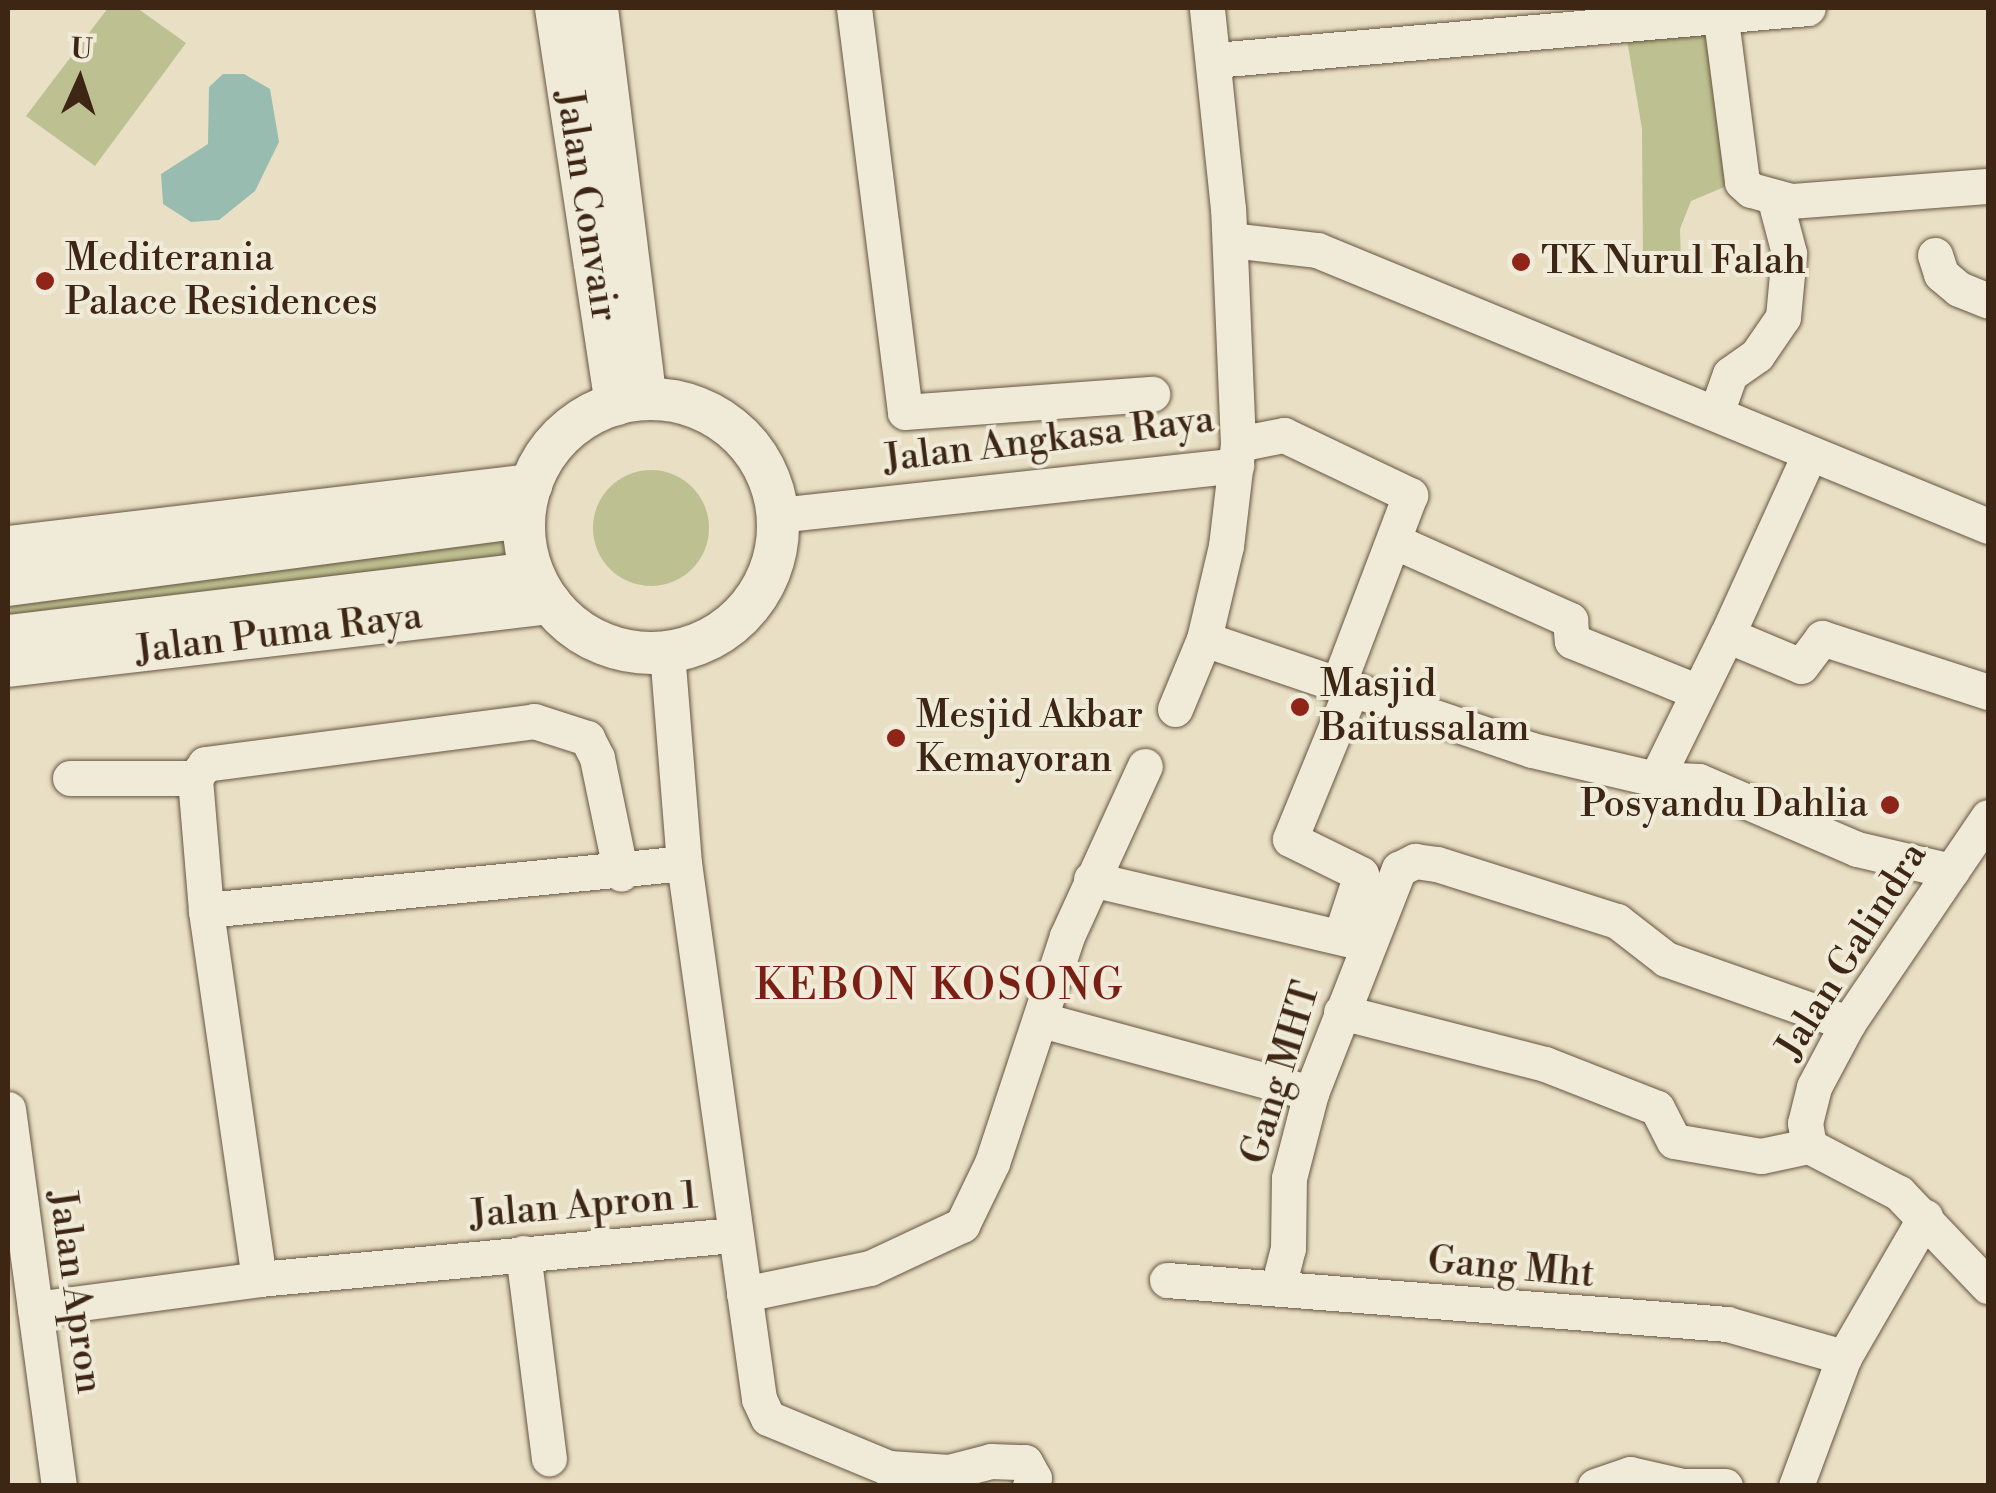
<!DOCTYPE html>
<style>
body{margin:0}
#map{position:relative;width:1996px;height:1493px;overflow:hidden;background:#e8dfc4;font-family:"Libre Bodoni",serif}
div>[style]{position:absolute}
.green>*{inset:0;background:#bdc090}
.round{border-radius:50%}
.water>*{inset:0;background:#98bdb0}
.roads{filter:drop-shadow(0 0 2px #685540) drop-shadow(0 0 2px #685540)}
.minor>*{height:35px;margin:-17.5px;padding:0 17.5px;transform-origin:17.5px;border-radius:17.5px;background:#f0ead9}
.tertiary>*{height:42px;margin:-21px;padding:0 21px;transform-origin:21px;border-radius:21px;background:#f0ead9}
.tertiary>.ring{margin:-21px;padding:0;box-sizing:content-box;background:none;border:42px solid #f0ead9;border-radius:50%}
.dots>*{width:28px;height:28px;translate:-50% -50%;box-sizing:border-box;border:5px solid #f0ead9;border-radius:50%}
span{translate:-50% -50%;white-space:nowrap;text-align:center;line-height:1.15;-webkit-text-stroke:8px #f0ead9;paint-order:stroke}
.street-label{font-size:38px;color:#3d2714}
.poi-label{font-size:38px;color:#3d2714}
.left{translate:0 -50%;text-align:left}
.right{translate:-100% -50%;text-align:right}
.quarter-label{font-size:42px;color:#7a1f14;letter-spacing:2.5px}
.frame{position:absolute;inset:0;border:10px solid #3d2714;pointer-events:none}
.north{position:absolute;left:30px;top:30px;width:100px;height:100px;-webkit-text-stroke:8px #f0ead9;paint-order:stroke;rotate:3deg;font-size:28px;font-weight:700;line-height:40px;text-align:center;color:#3d2714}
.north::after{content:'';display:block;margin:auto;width:35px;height:45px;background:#3d2714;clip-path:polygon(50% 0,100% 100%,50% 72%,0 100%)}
</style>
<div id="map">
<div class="green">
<div style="clip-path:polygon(108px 8px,137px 8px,186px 43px,95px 166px,26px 116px)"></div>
<div style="clip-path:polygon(1713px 34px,1736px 182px,1691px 201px,1680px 229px,1681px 263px,1643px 263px,1642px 129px,1627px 40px)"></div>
<div class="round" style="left:593px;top:470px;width:116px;height:116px"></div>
<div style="clip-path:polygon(524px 517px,527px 555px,8px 634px,8px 579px)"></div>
</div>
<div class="water">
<div style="clip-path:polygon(223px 74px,244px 74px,270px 89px,279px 142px,255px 191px,219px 220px,191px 222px,163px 204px,161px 174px,208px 144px,209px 87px)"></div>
</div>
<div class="roads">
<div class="minor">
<div style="left:854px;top:8px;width:407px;rotate:82.8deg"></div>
<div style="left:905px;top:412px;width:248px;rotate:-4.2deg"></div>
<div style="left:1720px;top:12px;width:171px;rotate:82.6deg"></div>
<div style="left:1742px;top:182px;width:12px;rotate:42deg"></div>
<div style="left:1751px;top:190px;width:41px;rotate:15.4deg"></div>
<div style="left:1791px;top:201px;width:198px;rotate:-4.4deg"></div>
<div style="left:1215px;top:60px;width:595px;rotate:-5.01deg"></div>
<div style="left:1230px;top:240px;width:88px;rotate:6.6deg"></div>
<div style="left:1317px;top:250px;width:726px;rotate:22.36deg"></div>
<div style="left:1935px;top:255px;width:20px;rotate:72deg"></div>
<div style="left:1941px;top:274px;width:23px;rotate:40deg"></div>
<div style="left:1959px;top:289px;width:31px;rotate:22deg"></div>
<div style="left:1716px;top:413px;width:41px;rotate:-70.3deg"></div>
<div style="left:1730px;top:374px;width:33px;rotate:-35deg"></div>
<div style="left:1757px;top:355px;width:46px;rotate:-55.6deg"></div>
<div style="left:1783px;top:317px;width:64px;rotate:-84.6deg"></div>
<div style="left:1789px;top:253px;width:55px;rotate:-104.8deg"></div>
<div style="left:1238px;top:444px;width:47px;rotate:-11.1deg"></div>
<div style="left:1284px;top:435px;width:140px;rotate:25.5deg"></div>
<div style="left:1410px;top:495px;width:203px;rotate:110.8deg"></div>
<div style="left:778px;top:515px;width:461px;rotate:-6.2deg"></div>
<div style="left:1396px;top:542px;width:191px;rotate:24.1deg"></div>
<div style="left:1570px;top:620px;width:21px;rotate:85deg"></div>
<div style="left:1572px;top:641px;width:136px;rotate:22deg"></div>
<div style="left:1727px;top:635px;width:198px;rotate:-65.5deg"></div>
<div style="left:1204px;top:639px;width:346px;rotate:18.7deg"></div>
<div style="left:1532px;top:750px;width:127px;rotate:13.2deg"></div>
<div style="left:1656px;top:779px;width:43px;rotate:2.7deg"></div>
<div style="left:1699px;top:781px;width:172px;rotate:23.3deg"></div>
<div style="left:1857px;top:849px;width:97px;rotate:13.2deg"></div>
<div style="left:667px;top:652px;width:212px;rotate:85.4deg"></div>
<div style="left:684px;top:863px;width:541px;rotate:82.03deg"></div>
<div style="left:759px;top:1399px;width:21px;rotate:65deg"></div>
<div style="left:768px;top:1418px;width:131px;rotate:22.5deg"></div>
<div style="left:889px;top:1468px;width:21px;rotate:61deg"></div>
<div style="left:1175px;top:709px;width:76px;rotate:-67.5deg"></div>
<div style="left:1204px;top:639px;width:96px;rotate:-76.7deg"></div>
<div style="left:1226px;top:546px;width:103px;rotate:-83.3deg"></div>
<div style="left:1238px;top:444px;width:235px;rotate:-92.4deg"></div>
<div style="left:1228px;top:209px;width:202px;rotate:-96deg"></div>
<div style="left:70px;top:778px;width:125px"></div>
<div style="left:1656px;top:779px;width:161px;rotate:-63.8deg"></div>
<div style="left:1727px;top:635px;width:80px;rotate:22.7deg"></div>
<div style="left:1801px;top:666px;width:35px;rotate:-53deg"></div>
<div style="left:1822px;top:638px;width:175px;rotate:18deg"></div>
<div style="left:1988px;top:817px;width:249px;rotate:124.2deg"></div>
<div style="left:1848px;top:1023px;width:72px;rotate:118deg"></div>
<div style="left:1814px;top:1087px;width:37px;rotate:104deg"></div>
<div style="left:1805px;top:1123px;width:23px;rotate:80deg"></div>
<div style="left:1809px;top:1146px;width:102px;rotate:27.6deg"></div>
<div style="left:1899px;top:1193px;width:129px;rotate:46.3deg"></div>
<div style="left:1091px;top:879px;width:279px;rotate:13.2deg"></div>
<div style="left:206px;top:910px;width:480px;rotate:-5.6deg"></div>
<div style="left:1341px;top:935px;width:64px;rotate:-71.8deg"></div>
<div style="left:1361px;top:874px;width:79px;rotate:-153.8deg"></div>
<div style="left:1290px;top:839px;width:161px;rotate:-67.7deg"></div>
<div style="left:1341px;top:1012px;width:211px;rotate:14.3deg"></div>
<div style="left:1545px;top:1064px;width:120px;rotate:21.4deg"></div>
<div style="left:1657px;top:1108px;width:37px;rotate:63deg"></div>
<div style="left:1674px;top:1141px;width:88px;rotate:9.8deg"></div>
<div style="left:1761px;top:1156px;width:49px;rotate:-11.8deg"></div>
<div style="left:1042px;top:1020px;width:279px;rotate:15.2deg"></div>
<div style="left:8px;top:1109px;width:380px;rotate:82.3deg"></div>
<div style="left:523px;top:1253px;width:207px;rotate:82.8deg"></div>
<div style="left:259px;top:1279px;width:373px;rotate:-98.2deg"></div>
<div style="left:206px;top:910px;width:132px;rotate:-94.8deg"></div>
<div style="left:195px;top:778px;width:17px;rotate:-54deg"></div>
<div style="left:205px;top:764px;width:332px;rotate:-7.4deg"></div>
<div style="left:534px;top:721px;width:56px;rotate:17.8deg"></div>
<div style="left:587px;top:738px;width:22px;rotate:63deg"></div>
<div style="left:597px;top:758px;width:118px;rotate:78.3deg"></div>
<div style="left:1167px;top:1280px;width:562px;rotate:4.49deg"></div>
<div style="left:1727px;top:1324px;width:122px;rotate:15.8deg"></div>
<div style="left:1278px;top:1287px;width:40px;rotate:-75.6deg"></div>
<div style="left:1288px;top:1248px;width:70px;rotate:-89.2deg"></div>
<div style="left:1289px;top:1178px;width:88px;rotate:-75.5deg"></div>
<div style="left:1311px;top:1093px;width:241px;rotate:-68.6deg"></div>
<div style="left:1399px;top:869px;width:18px;rotate:-27deg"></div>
<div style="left:1415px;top:861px;width:22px;rotate:8deg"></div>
<div style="left:1437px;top:864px;width:189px;rotate:17.6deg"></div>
<div style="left:1617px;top:921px;width:62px;rotate:37.8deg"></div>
<div style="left:1666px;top:959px;width:193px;rotate:19.4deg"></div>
<div style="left:744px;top:1294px;width:129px;rotate:-11.7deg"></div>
<div style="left:870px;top:1268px;width:102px;rotate:-25.1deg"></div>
<div style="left:962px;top:1225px;width:69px;rotate:-64.2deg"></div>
<div style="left:992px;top:1163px;width:239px;rotate:-71.7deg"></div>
<div style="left:1067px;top:936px;width:187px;rotate:-65.4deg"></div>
<div style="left:35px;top:1309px;width:226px;rotate:-7.6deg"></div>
<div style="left:259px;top:1279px;width:478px;rotate:-5.3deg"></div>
<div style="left:889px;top:1468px;width:60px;rotate:3.8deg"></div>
<div style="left:949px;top:1472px;width:43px;rotate:-14.7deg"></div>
<div style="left:991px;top:1461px;width:34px;rotate:2deg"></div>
<div style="left:1025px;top:1462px;width:18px;rotate:61deg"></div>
<div style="left:1034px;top:1478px;width:9px;rotate:117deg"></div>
<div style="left:1595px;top:1486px;width:37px;rotate:-19deg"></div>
<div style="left:1630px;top:1474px;width:53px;rotate:13deg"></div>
<div style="left:1684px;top:1486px;width:41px"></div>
<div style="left:1796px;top:1486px;width:138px;rotate:-69.6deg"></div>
<div style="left:1844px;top:1357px;width:162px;rotate:-59.9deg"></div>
</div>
<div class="tertiary">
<div style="left:556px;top:8px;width:401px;rotate:81.4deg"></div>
<div style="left:597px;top:8px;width:394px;rotate:82.9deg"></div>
<div class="ring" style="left:524px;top:399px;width:212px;height:212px"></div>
<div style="left:8px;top:547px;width:527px;rotate:-6.76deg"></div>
<div style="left:8px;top:585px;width:520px;rotate:-7.51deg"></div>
<div style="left:8px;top:636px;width:528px;rotate:-6.86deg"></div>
<div style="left:8px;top:666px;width:546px;rotate:-6.63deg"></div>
</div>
</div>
<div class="dots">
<div style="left:1521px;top:262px;background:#8f2418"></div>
<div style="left:45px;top:281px;background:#8f2418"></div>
<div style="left:1300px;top:707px;background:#8f2418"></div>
<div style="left:896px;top:738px;background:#8f2418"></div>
<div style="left:1890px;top:805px;background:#8f2418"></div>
</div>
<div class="street-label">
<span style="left:586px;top:206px;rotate:81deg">Jalan Convair</span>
<span style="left:1049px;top:440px;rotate:-7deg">Jalan Angkasa Raya</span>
<span style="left:279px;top:634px;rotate:-7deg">Jalan Puma Raya</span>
<span style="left:1852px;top:951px;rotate:-58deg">Jalan Galindra</span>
<span style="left:1281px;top:1073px;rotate:-73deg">Gang MHT</span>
<span style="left:584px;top:1206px;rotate:-5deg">Jalan Apron 1</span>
<span style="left:1511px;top:1268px;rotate:5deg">Gang Mht</span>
<span style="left:75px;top:1292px;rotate:82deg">Jalan Apron</span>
</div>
<div class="poi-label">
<span class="left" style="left:65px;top:281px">Mediterania<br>Palace Residences</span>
<span class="left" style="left:1541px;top:262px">TK Nurul Falah</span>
<span class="left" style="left:1320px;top:707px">Masjid<br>Baitussalam</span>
<span class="left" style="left:916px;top:738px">Mesjid Akbar<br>Kemayoran</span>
<span class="right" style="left:1868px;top:805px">Posyandu Dahlia</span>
</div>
<div class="quarter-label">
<span style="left:940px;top:987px">KEBON KOSONG</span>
</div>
<div class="frame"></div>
<div class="north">U</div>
</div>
